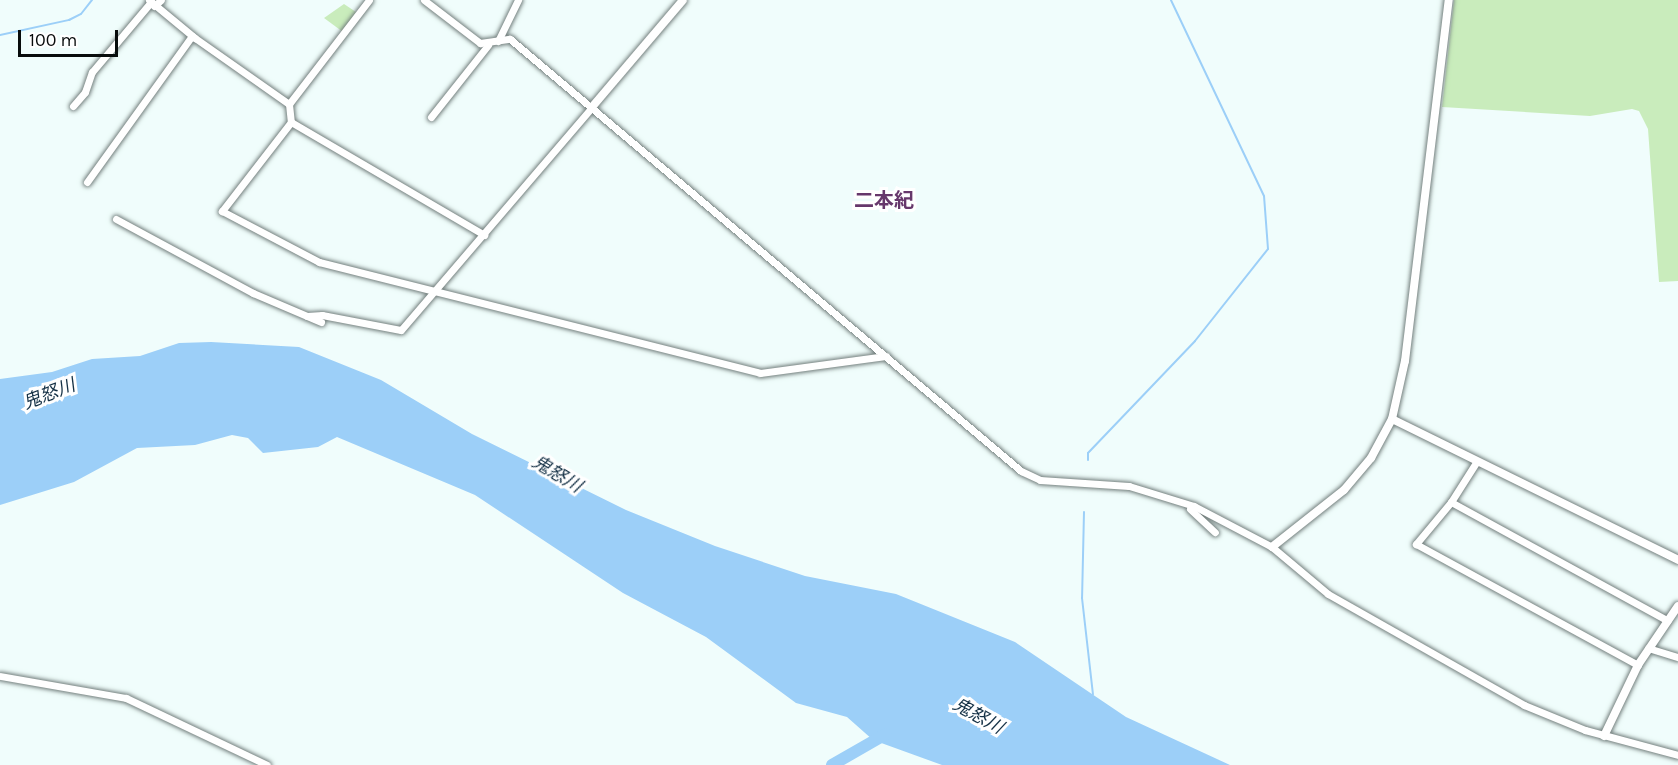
<!DOCTYPE html>
<meta charset="utf-8">
<style>
body{margin:0}
#map{position:relative;width:1678px;height:765px;overflow:hidden;background:#f0fdfc;font-family:Karla,"Noto Sans JP",sans-serif}
div>[style]{position:absolute}
.green>*{inset:0;background:#c9ecbc}
.water>*{inset:0;background:#9ccff8}
.stream>*{height:2px;margin:-1px;padding:0 1px;transform-origin:1px;border-radius:1px;background:#9ccff8}
.river>*{height:12px;margin:-6px;padding:0 6px;transform-origin:6px;border-radius:6px;background:#9ccff8}
.roads{filter:drop-shadow(0 0 2px #74807e) drop-shadow(0 0 2px #74807e)}
.minor>*{height:7px;margin:-3.5px;padding:0 3.5px;transform-origin:3.5px;border-radius:3.5px;background:#fff}
.tertiary>*{height:8px;margin:-4px;padding:0 4px;transform-origin:4px;border-radius:4px;background:#fff}
span{translate:-50% -50%;white-space:nowrap;text-align:center;line-height:1.15;-webkit-text-stroke:6px #fff;paint-order:stroke}
.water-label{font-size:18px;color:#153146;font-style:italic}
.quarter-label{font-size:20px;color:#66376b;font-weight:700}
.scale{position:absolute;left:18px;top:30px;width:100px;height:27px;box-sizing:border-box;border:3px solid #080c0c;border-top:0;padding-left:8px;font-size:18px;line-height:21px;white-space:nowrap;color:#080c0c;-webkit-text-stroke:4px #fff;paint-order:stroke}
</style>
<div id="map">
<div class="green">
<div style="clip-path:polygon(1454px 0,1678px 0,1678px 281px,1659px 282px,1648px 129px,1639px 111px,1632px 109px,1590px 116px,1442px 107px)"></div>
<div style="clip-path:polygon(344px 4px,356px 12px,343px 32px,324px 18px)"></div>
</div>
<div class="water">
<div style="clip-path:polygon(211px 342px,299px 347px,381px 380px,472px 434px,626px 510px,715px 546px,805px 576px,896px 594px,1015px 642px,1126px 717px,1230px 765px,942px 765px,873px 740px,847px 717px,796px 703px,706px 637px,623px 593px,475px 495px,337px 437px,318px 447px,263px 453px,248px 438px,232px 435px,195px 445px,137px 448px,74px 482px,0 505px,0 379px,52px 372px,92px 359px,140px 356px,179px 343px)"></div>
</div>
<div class="stream">
<div style="left:0;top:35px;width:71px;rotate:-12.3deg"></div>
<div style="left:69px;top:20px;width:13px;rotate:-27deg"></div>
<div style="left:81px;top:14px;width:18px;rotate:-52deg"></div>
<div style="left:1088px;top:460px;width:7px;rotate:-90deg"></div>
<div style="left:1088px;top:453px;width:155px;rotate:-46.3deg"></div>
<div style="left:1195px;top:341px;width:117px;rotate:-51.6deg"></div>
<div style="left:1268px;top:249px;width:53px;rotate:-94.3deg"></div>
<div style="left:1264px;top:196px;width:217px;rotate:-115.4deg"></div>
<div style="left:1084px;top:512px;width:86px;rotate:91.3deg"></div>
<div style="left:1082px;top:598px;width:97px;rotate:83.5deg"></div>
</div>
<div class="river">
<div style="left:832px;top:765px;width:62px;rotate:-29.9deg"></div>
</div>
<div class="roads">
<div class="minor">
<div style="left:149px;top:0;width:60px;rotate:39.6deg"></div>
<div style="left:195px;top:38px;width:115px;rotate:35.1deg"></div>
<div style="left:289px;top:104px;width:18px;rotate:84deg"></div>
<div style="left:291px;top:122px;width:113px;rotate:127.8deg"></div>
<div style="left:222px;top:211px;width:110px;rotate:27.7deg"></div>
<div style="left:319px;top:262px;width:455px;rotate:14.1deg"></div>
<div style="left:760px;top:373px;width:127px;rotate:-7.7deg"></div>
<div style="left:424px;top:0;width:71px;rotate:37.5deg"></div>
<div style="left:480px;top:43px;width:30px;rotate:-8deg"></div>
<div style="left:510px;top:39px;width:669px;rotate:40.21deg"></div>
<div style="left:1021px;top:471px;width:21px;rotate:25deg"></div>
<div style="left:1040px;top:480px;width:89px;rotate:3.9deg"></div>
<div style="left:1129px;top:486px;width:68px;rotate:17.1deg"></div>
<div style="left:1194px;top:506px;width:88px;rotate:27.7deg"></div>
<div style="left:1272px;top:547px;width:73px;rotate:40deg"></div>
<div style="left:1328px;top:594px;width:225px;rotate:29.5deg"></div>
<div style="left:1524px;top:705px;width:66px;rotate:22.3deg"></div>
<div style="left:1585px;top:730px;width:96px;rotate:15deg"></div>
<div style="left:154px;top:6px;width:9px;rotate:-41deg"></div>
<div style="left:498px;top:41px;width:46px;rotate:-64deg"></div>
<div style="left:289px;top:104px;width:131px;rotate:-52.4deg"></div>
<div style="left:73px;top:106px;width:18px;rotate:-49deg"></div>
<div style="left:85px;top:92px;width:21px;rotate:-71deg"></div>
<div style="left:92px;top:72px;width:92px;rotate:-49.9deg"></div>
<div style="left:431px;top:117px;width:92px;rotate:-51.6deg"></div>
<div style="left:291px;top:122px;width:224px;rotate:30.3deg"></div>
<div style="left:87px;top:182px;width:180px;rotate:-54.3deg"></div>
<div style="left:116px;top:219px;width:156px;rotate:28.4deg"></div>
<div style="left:253px;top:293px;width:74px;rotate:23.1deg"></div>
<div style="left:307px;top:316px;width:15px;rotate:-4deg"></div>
<div style="left:322px;top:315px;width:80px;rotate:10.8deg"></div>
<div style="left:401px;top:330px;width:294px;rotate:-49.4deg"></div>
<div style="left:1477px;top:461px;width:49px;rotate:122.4deg"></div>
<div style="left:1451px;top:502px;width:55px;rotate:129.8deg"></div>
<div style="left:1416px;top:544px;width:253px;rotate:28.6deg"></div>
<div style="left:1451px;top:502px;width:247px;rotate:28.7deg"></div>
<div style="left:1190px;top:509px;width:34px;rotate:43deg"></div>
<div style="left:1648px;top:648px;width:31px;rotate:17deg"></div>
<div style="left:0;top:676px;width:128px;rotate:9.9deg"></div>
<div style="left:126px;top:698px;width:156px;rotate:25.4deg"></div>
</div>
<div class="tertiary">
<div style="left:592px;top:107px;width:140px;rotate:-49.6deg"></div>
<div style="left:1392px;top:419px;width:319px;rotate:26.2deg"></div>
<div style="left:1272px;top:547px;width:92px;rotate:-38.4deg"></div>
<div style="left:1344px;top:490px;width:42px;rotate:-49.8deg"></div>
<div style="left:1371px;top:458px;width:44px;rotate:-61.7deg"></div>
<div style="left:1392px;top:419px;width:59px;rotate:-77.4deg"></div>
<div style="left:1405px;top:361px;width:364px;rotate:-83.1deg"></div>
<div style="left:1604px;top:736px;width:79px;rotate:-64.4deg"></div>
<div style="left:1638px;top:665px;width:71px;rotate:-55.9deg"></div>
</div>
</div>
<div class="water-label">
<span style="left:49px;top:394px;rotate:-21deg">鬼怒川</span>
<span style="left:557px;top:474px;rotate:31deg">鬼怒川</span>
<span style="left:978px;top:716px;rotate:29deg">鬼怒川</span>
</div>
<div class="quarter-label">
<span style="left:884px;top:200px">二本紀</span>
</div>
<div class="scale">100 m</div>
</div>
